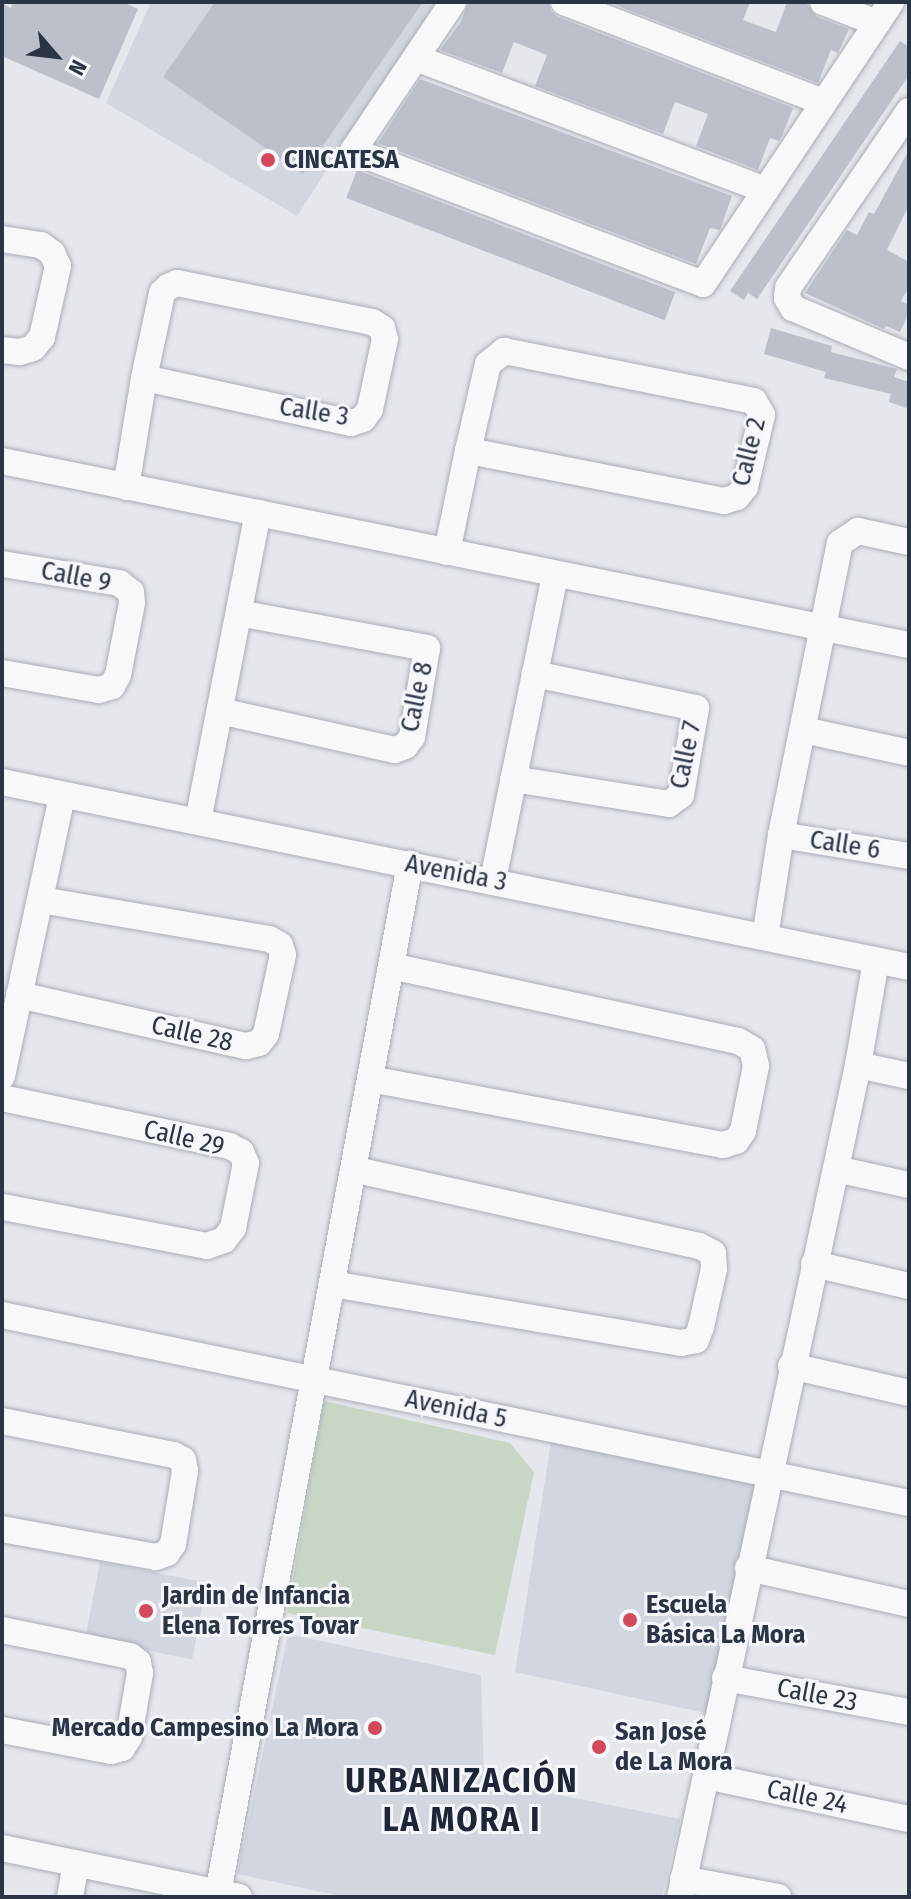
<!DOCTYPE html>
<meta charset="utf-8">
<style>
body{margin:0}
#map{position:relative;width:911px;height:1899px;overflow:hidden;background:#e4e7ec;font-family:"Fira Sans Condensed",sans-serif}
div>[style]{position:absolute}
.built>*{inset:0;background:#d2d6de;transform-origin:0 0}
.green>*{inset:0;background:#c9d6c5}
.building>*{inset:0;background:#bbc0ca;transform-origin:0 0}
.roads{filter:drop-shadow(0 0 2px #a9aeb7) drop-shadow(0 0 2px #a9aeb7)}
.minor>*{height:26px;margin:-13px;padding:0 13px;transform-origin:13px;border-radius:13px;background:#f7f8fa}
.dots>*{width:22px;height:22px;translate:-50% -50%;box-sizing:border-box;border:4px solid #f4f6f9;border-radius:50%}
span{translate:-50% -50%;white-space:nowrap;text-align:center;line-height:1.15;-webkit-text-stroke:6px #f4f6f9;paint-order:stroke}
.poi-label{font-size:26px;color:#2b3445;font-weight:700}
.left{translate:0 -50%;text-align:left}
.right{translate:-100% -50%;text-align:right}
.street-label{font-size:26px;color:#2b3445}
.district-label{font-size:34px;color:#1d2536;font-weight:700;letter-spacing:2px}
.frame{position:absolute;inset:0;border:4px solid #2b3445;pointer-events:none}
.north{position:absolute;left:16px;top:16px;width:80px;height:80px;-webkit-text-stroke:6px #f4f6f9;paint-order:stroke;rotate:118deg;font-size:22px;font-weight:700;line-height:32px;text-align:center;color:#2b3445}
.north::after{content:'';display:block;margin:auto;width:28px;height:36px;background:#2b3445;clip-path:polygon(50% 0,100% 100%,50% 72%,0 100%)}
</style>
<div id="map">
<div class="built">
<div style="clip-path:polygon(151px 2px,436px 2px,297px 216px,106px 103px)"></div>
<div style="clip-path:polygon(551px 1442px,755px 1485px,748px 1568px,710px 1714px,515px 1672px)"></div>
<div style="left:100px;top:1562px;width:109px;height:78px;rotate:11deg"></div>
<div style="clip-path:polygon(288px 1634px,481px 1675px,484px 1780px,680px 1819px,662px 1897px,346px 1897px,237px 1874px)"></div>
</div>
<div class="green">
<div style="clip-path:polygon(324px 1401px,510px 1443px,534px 1472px,495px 1655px,287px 1613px)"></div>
</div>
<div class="building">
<div style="clip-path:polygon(13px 2px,123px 2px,138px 9px,99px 99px,2px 56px,2px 3px,11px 8px)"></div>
<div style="clip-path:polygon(215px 2px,423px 2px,303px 174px,163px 77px)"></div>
<div style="clip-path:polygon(469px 2px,548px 2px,551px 11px,558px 17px,793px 108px,782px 136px,779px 141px,770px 138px,758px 170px,696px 146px,708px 114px,675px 102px,663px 134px,535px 86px,547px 55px,514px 42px,502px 73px,440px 50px,460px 23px)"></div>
<div style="clip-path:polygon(608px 2px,750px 2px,743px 20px,776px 32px,787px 2px,805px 2px,817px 17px,849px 29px,838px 53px,831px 50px,818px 83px)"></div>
<div style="clip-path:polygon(900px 41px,909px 47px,909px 75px,757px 299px,748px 293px,744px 300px,730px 291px)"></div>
<div style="clip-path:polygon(420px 79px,732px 196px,720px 230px,710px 228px,696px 264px,378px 143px)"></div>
<div style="clip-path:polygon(909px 150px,909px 205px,887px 250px,909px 262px,909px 287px,901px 301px,909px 305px,909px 312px,900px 332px,886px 326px,884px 329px,805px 293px,847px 230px,857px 235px,869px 212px,874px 214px)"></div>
<div style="left:357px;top:170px;width:341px;height:30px;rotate:21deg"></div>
<div style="clip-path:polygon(771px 328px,832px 346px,831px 352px,897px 369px,894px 377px,909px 382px,909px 409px,889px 402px,891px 394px,824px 378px,826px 372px,764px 354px)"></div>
</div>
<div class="roads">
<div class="minor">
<div style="left:453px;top:2px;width:179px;rotate:123.9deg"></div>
<div style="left:353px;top:151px;width:374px;rotate:20.8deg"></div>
<div style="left:703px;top:284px;width:339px;rotate:-56.3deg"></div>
<div style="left:564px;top:2px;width:278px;rotate:21.1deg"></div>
<div style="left:823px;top:2px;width:58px;rotate:21.3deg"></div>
<div style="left:416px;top:58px;width:374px;rotate:20.7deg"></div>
<div style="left:909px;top:111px;width:214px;rotate:124.4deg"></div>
<div style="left:788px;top:288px;width:10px;rotate:96deg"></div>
<div style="left:787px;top:298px;width:12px;rotate:59deg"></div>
<div style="left:793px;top:308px;width:126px;rotate:22.9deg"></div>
<div style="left:2px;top:239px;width:39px;rotate:9deg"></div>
<div style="left:41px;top:245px;width:14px;rotate:36deg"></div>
<div style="left:52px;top:253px;width:14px;rotate:65deg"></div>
<div style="left:58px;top:266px;width:73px;rotate:102.7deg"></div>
<div style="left:42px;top:337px;width:14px;rotate:129deg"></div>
<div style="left:33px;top:348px;width:14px;rotate:163deg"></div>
<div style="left:20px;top:352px;width:18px;rotate:-174deg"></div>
<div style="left:2px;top:461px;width:925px;rotate:11.47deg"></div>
<div style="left:126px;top:487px;width:110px;rotate:-80.6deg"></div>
<div style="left:144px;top:378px;width:87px;rotate:-78deg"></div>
<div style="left:162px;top:293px;width:8px;rotate:-45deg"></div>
<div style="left:168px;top:287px;width:10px;rotate:-24deg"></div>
<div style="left:177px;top:283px;width:199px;rotate:11.3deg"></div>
<div style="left:372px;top:322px;width:12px;rotate:31deg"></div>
<div style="left:382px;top:328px;width:11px;rotate:75deg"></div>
<div style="left:385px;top:339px;width:72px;rotate:102.1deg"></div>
<div style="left:370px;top:409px;width:12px;rotate:125deg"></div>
<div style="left:363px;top:419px;width:13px;rotate:162deg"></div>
<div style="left:351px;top:423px;width:212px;rotate:-167.7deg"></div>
<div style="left:447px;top:552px;width:103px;rotate:-78.3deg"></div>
<div style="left:468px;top:451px;width:89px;rotate:-77.1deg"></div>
<div style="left:488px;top:364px;width:21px;rotate:-39deg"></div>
<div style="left:504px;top:351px;width:255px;rotate:11.3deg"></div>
<div style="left:754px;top:401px;width:16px;rotate:60deg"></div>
<div style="left:762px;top:415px;width:74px;rotate:103.3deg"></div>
<div style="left:745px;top:487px;width:13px;rotate:129deg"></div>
<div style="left:737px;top:497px;width:14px;rotate:163deg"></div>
<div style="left:724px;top:501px;width:261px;rotate:-168.9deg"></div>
<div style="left:2px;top:564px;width:119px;rotate:9.2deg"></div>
<div style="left:119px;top:583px;width:15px;rotate:37deg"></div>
<div style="left:131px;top:592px;width:11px;rotate:85deg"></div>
<div style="left:132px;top:603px;width:73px;rotate:101deg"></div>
<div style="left:118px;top:675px;width:13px;rotate:119deg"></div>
<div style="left:112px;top:686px;width:14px;rotate:163deg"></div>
<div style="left:99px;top:690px;width:98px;rotate:-170.1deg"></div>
<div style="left:220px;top:711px;width:179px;rotate:12.6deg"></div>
<div style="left:395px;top:750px;width:11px;rotate:-22deg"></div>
<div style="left:405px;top:746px;width:11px;rotate:-52deg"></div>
<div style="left:412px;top:737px;width:90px;rotate:-80.4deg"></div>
<div style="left:427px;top:648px;width:191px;rotate:-169.5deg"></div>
<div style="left:803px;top:730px;width:108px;rotate:12.2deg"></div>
<div style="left:513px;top:779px;width:158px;rotate:9.1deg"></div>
<div style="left:669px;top:804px;width:15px;rotate:-37deg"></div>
<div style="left:681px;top:795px;width:88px;rotate:-80.2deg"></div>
<div style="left:696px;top:708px;width:165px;rotate:-168.1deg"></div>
<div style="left:2px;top:782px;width:926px;rotate:11.53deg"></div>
<div style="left:198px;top:821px;width:314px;rotate:-79deg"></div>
<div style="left:781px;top:835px;width:130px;rotate:9.3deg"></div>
<div style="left:493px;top:880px;width:311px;rotate:-78.5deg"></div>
<div style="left:765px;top:937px;width:103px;rotate:-81.1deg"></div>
<div style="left:781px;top:835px;width:298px;rotate:-78.6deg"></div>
<div style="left:840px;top:543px;width:22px;rotate:-34deg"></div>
<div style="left:858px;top:531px;width:52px;rotate:12.2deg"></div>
<div style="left:19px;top:995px;width:233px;rotate:12.7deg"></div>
<div style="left:246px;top:1046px;width:13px;rotate:-13deg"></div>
<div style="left:259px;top:1043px;width:11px;rotate:-52deg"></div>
<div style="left:266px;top:1034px;width:81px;rotate:-77.9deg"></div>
<div style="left:283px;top:955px;width:10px;rotate:-107deg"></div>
<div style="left:280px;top:945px;width:13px;rotate:-151deg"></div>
<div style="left:269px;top:939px;width:232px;rotate:-170.3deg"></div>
<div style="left:858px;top:1065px;width:52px;rotate:12.2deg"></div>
<div style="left:2px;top:1076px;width:287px;rotate:-77.9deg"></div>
<div style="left:370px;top:1079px;width:359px;rotate:10.6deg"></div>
<div style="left:723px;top:1145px;width:14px;rotate:-17deg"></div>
<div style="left:736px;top:1141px;width:12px;rotate:-55deg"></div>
<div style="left:743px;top:1131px;width:66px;rotate:-78.7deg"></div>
<div style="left:756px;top:1066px;width:17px;rotate:-103deg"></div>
<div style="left:752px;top:1049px;width:16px;rotate:-150deg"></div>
<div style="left:738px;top:1041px;width:355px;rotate:-167.8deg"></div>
<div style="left:2px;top:1098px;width:233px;rotate:11.9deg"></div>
<div style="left:230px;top:1146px;width:13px;rotate:29deg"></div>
<div style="left:241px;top:1152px;width:12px;rotate:66deg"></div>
<div style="left:246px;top:1163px;width:66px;rotate:101.3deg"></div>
<div style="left:233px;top:1228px;width:15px;rotate:127deg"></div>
<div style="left:224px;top:1240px;width:18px;rotate:161deg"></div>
<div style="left:207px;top:1246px;width:209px;rotate:-169.2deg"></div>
<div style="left:836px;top:1169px;width:75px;rotate:12.4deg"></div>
<div style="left:814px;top:1264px;width:98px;rotate:13deg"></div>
<div style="left:332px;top:1284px;width:354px;rotate:9.6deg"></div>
<div style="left:681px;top:1343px;width:15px;rotate:-11deg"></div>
<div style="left:696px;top:1340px;width:14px;rotate:-69deg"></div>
<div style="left:701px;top:1327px;width:59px;rotate:-77.4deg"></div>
<div style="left:714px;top:1269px;width:16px;rotate:-94deg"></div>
<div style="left:713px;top:1253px;width:16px;rotate:-153deg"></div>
<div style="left:699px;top:1246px;width:354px;rotate:-167.5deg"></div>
<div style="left:2px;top:1315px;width:926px;rotate:11.71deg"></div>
<div style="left:791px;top:1366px;width:121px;rotate:12.9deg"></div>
<div style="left:2px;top:1421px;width:175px;rotate:11.2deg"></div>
<div style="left:174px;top:1455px;width:10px;rotate:29deg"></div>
<div style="left:183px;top:1460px;width:11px;rotate:80deg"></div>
<div style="left:185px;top:1471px;width:74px;rotate:99.3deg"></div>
<div style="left:173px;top:1544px;width:11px;rotate:124deg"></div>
<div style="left:167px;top:1553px;width:12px;rotate:160deg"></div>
<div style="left:156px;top:1557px;width:157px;rotate:-169.7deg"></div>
<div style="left:748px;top:1568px;width:165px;rotate:12.6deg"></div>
<div style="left:2px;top:1630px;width:131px;rotate:11.5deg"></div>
<div style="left:130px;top:1656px;width:10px;rotate:37deg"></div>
<div style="left:138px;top:1662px;width:11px;rotate:80deg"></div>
<div style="left:140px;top:1673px;width:65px;rotate:99.8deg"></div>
<div style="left:129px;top:1737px;width:13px;rotate:122deg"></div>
<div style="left:122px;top:1748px;width:11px;rotate:165deg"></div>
<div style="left:111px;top:1751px;width:111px;rotate:-169.1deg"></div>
<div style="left:725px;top:1678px;width:187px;rotate:10.5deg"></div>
<div style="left:706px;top:1776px;width:208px;rotate:12deg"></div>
<div style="left:2px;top:1848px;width:242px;rotate:11.7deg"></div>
<div style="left:683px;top:1879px;width:97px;rotate:10.7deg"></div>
<div style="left:218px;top:1893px;width:1047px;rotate:-79.43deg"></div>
<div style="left:70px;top:1897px;width:34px;rotate:-80deg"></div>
<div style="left:680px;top:1897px;width:851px;rotate:-77.92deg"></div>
<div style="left:858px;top:1065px;width:106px;rotate:-80.2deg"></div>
</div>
</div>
<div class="dots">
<div style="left:268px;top:160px;background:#d1495b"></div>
<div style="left:146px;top:1611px;background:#d1495b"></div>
<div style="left:630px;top:1620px;background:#d1495b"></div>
<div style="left:375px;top:1728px;background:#d1495b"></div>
<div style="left:599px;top:1747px;background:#d1495b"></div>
</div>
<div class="poi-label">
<span class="left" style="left:284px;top:160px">CINCATESA</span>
<span class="left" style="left:162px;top:1611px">Jardin de Infancia<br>Elena Torres Tovar</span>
<span class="left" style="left:646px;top:1620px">Escuela<br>Básica La Mora</span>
<span class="right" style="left:359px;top:1728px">Mercado Campesino La Mora</span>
<span class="left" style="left:615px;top:1747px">San José<br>de La Mora</span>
</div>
<div class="street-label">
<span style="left:314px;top:412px;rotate:9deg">Calle 3</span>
<span style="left:749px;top:452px;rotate:-76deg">Calle 2</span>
<span style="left:76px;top:577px;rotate:11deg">Calle 9</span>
<span style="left:417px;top:697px;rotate:-78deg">Calle 8</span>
<span style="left:686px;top:755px;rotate:-78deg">Calle 7</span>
<span style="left:845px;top:845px;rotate:9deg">Calle 6</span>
<span style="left:456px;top:873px;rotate:11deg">Avenida 3</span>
<span style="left:192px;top:1034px;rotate:13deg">Calle 28</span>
<span style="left:184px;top:1138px;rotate:13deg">Calle 29</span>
<span style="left:456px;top:1409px;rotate:12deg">Avenida 5</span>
<span style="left:817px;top:1695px;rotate:11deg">Calle 23</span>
<span style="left:807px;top:1797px;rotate:12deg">Calle 24</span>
</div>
<div class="district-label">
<span style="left:462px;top:1800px">URBANIZACIÓN<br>LA MORA I</span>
</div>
<div class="frame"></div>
<div class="north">N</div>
</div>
